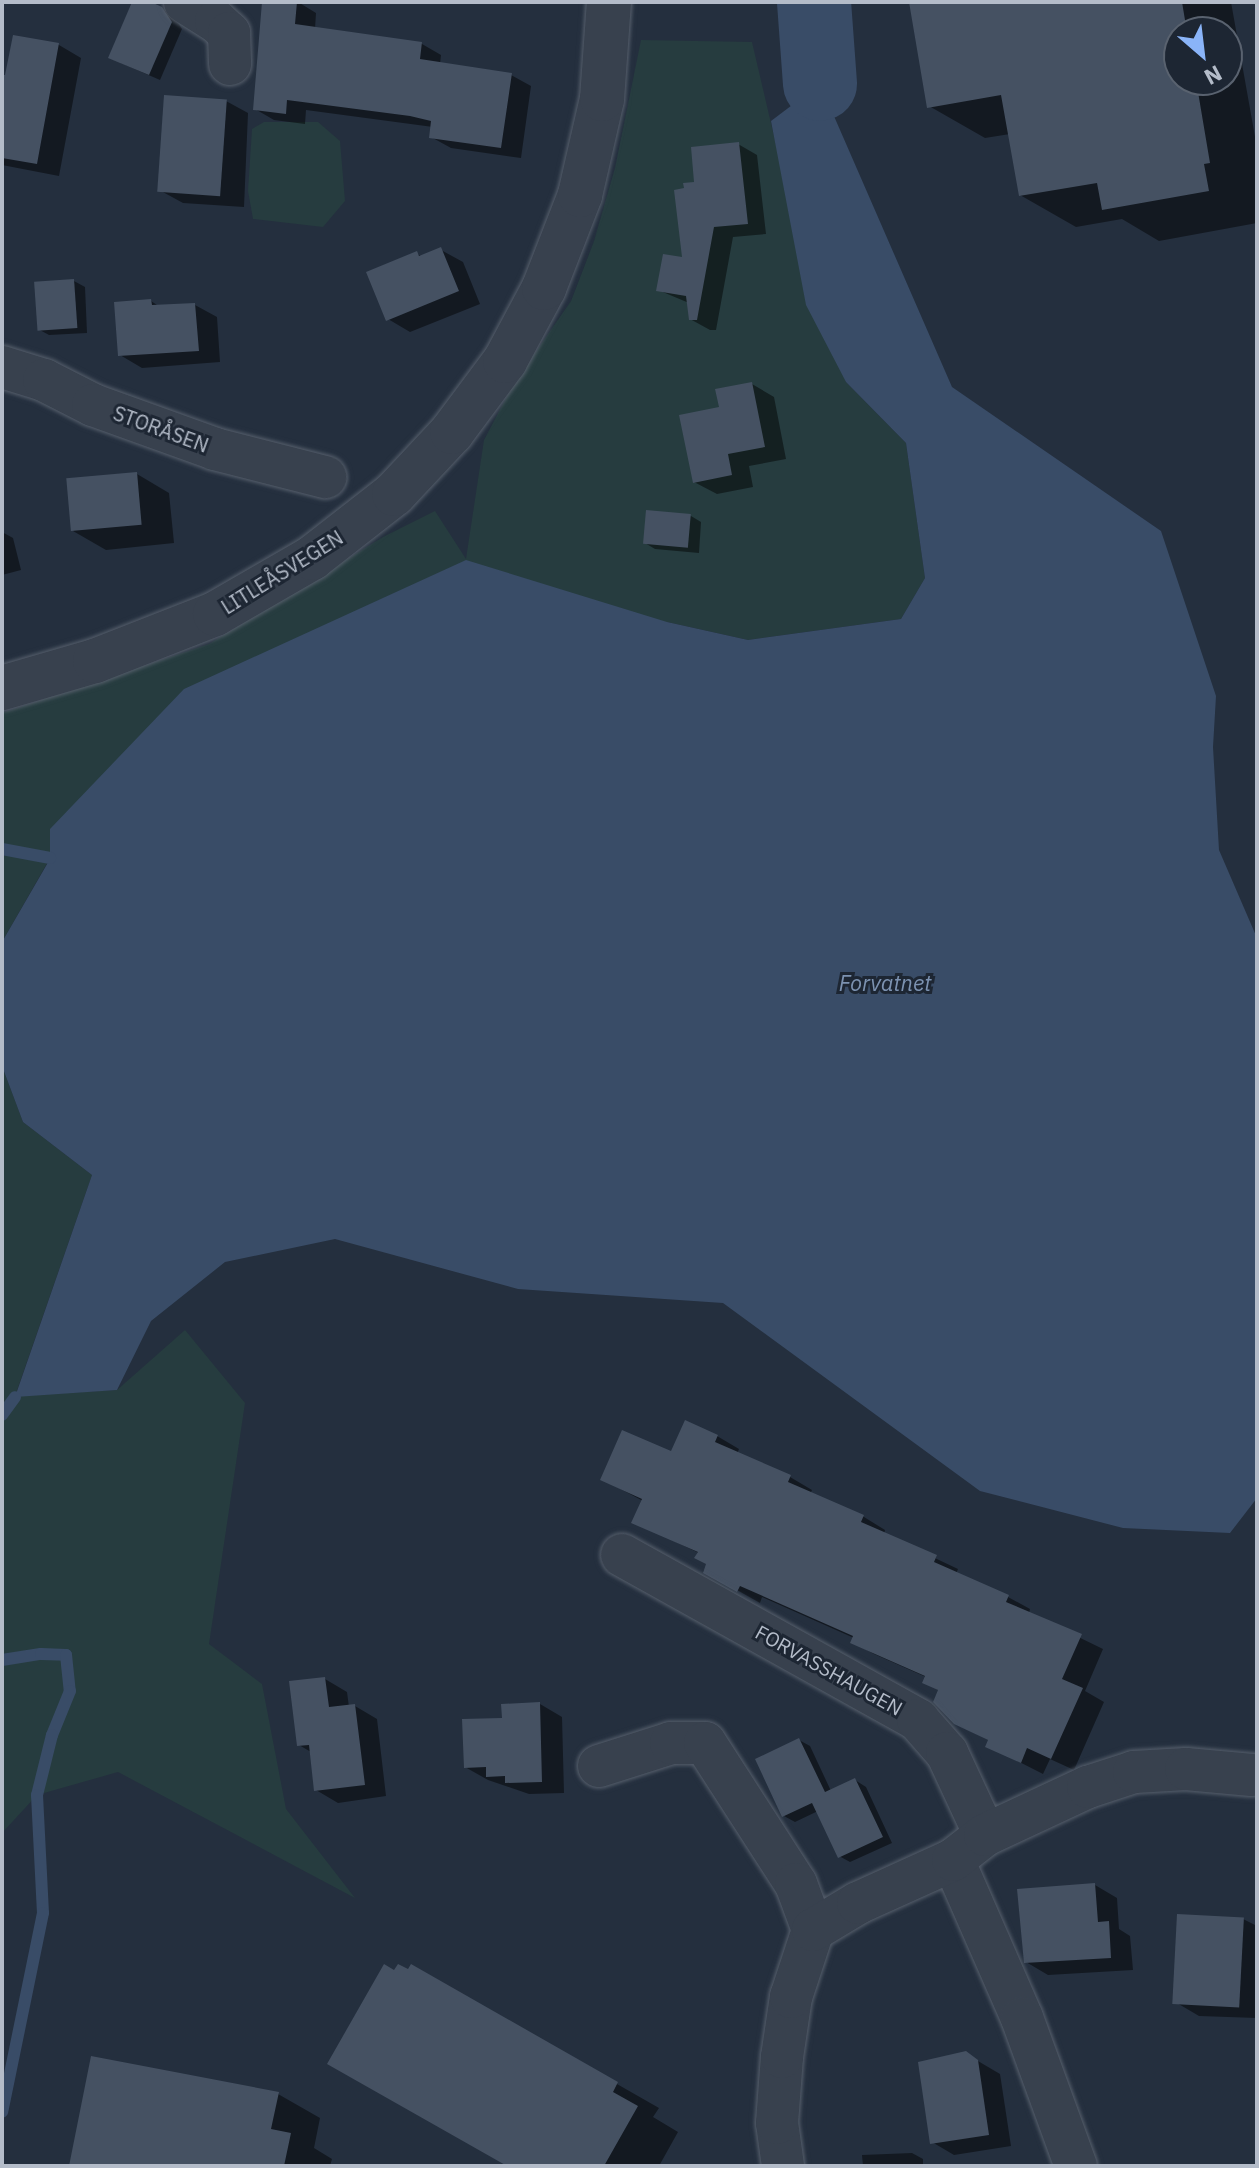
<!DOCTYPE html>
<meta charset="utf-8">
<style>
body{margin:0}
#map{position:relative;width:1259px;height:2168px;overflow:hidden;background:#242f3e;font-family:"IBM Plex Sans",sans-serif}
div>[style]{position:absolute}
.green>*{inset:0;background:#263c3f}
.water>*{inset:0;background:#394c67}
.shadow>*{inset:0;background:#0007}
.stream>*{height:12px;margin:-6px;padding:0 6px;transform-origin:6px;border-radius:6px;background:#394c67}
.river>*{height:74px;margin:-37px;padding:0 37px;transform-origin:37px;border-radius:37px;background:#394c67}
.building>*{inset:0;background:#455162;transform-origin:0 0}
.roads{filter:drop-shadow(0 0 2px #565f6c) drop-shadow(0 0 2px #565f6c)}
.minor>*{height:42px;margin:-21px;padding:0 21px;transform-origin:21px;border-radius:21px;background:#38414e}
.tertiary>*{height:44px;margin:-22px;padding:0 22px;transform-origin:22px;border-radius:22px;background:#38414e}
span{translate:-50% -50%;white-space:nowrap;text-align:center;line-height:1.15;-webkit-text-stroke:6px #1d2633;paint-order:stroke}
.street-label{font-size:20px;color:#b4bcc9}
.water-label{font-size:22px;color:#7c92b1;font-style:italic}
.frame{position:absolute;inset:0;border:4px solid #b4bcc9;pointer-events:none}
.north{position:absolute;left:1163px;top:16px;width:80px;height:80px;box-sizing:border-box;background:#1d2633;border:2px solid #59626f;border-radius:50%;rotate:152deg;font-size:22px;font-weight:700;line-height:32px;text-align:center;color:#b4bcc9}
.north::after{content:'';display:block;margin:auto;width:28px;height:36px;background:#8ab4f8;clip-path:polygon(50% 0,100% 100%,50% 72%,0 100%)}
</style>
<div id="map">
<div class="green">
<div style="clip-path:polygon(641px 40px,752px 42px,784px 179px,846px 382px,906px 443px,925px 578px,901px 619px,748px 640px,667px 622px,50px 858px,2px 942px,2px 713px,209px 644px,383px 537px,435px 511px,466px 559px,484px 440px,514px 383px,571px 301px,594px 241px,615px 168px)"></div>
<div style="clip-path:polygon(264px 122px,318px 122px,340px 141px,345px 201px,323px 227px,253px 219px,248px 191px,252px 129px)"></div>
<div style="clip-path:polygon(2px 1066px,23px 1122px,92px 1175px,15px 1396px,117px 1390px,185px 1330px,245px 1403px,209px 1644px,262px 1684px,286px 1809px,355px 1898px,118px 1772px,37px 1795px,2px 1833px)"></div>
</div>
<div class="water">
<div style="clip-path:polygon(820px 84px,952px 387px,1161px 531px,1216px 696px,1213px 747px,1219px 850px,1257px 938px,1257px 1498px,1230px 1533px,1123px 1528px,980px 1491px,723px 1303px,518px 1289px,335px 1239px,225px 1262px,151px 1321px,117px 1390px,15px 1397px,92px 1175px,23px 1122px,2px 1066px,2px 942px,50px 859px,50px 829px,184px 689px,466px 560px,667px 622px,748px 640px,901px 619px,925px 578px,906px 443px,846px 382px,806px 305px,771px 121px)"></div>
</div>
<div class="shadow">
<div style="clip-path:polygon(134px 2px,146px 2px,161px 9px,173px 15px,182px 29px,160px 80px,121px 63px)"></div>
<div style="clip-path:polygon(264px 2px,298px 2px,316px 13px,315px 29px,422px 44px,441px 55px,440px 64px,511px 75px,531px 86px,521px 158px,451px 148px,431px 137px,433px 127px,306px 110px,305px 124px,274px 120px,255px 109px)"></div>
<div style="clip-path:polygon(evenodd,911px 2px,1231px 2px,1257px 148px,1257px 223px,1159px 241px,1122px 219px,1076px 227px,1020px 195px,1010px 134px,985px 138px,929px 106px,911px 2px,1179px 32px,1227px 32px,1227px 80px,1179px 80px,1179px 32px)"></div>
<div style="clip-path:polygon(14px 37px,59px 45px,81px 58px,59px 176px,2px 165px,2px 77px,7px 78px)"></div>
<div style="clip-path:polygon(226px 101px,248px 113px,244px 207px,183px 203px,161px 191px)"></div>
<div style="clip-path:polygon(738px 144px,757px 155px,766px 234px,733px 237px,716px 330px,710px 330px,690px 319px,689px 303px,658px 290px,684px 260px,697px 184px)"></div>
<div style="clip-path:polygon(441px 250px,463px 262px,480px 304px,410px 332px,388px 319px,417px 254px,423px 257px)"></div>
<div style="clip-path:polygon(74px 281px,85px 287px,87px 333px,49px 335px,38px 329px)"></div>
<div style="clip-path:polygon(151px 301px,160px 307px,195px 305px,217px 317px,220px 362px,142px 368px,120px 355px)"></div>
<div style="clip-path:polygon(752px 384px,774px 397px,786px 459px,749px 466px,753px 487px,717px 494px,694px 482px,721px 409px)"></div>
<div style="clip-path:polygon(137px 474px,169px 493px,174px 543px,106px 550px,73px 531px)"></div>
<div style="clip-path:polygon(691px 516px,701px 522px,699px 553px,655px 549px,645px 543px)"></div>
<div style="clip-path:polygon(2px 532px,13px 538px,21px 570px,2px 575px)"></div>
<div style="clip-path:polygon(717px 1436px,739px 1449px,737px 1454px,790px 1477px,812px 1490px,810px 1494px,864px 1517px,885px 1530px,884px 1534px,958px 1569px,956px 1574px,1008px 1597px,1030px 1609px,1029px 1613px,1103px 1649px,1085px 1691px,1104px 1702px,1074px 1770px,1050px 1759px,1043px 1774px,988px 1746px,990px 1741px,955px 1723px,940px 1691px,924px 1682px,926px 1677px,874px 1654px,852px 1642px,854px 1638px,762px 1597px,760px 1603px,705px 1572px,708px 1564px,699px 1553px,634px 1522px,643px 1501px,602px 1479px)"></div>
<div style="clip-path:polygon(325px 1679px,347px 1692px,349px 1707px,355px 1706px,377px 1719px,386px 1796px,338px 1803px,316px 1790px,311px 1752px,299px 1745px)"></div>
<div style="clip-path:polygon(540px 1704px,562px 1717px,564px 1793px,529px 1794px,488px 1780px,465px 1767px,504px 1719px)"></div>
<div style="clip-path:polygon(799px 1740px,810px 1746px,831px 1791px,855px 1780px,866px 1787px,892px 1843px,850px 1862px,839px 1856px,818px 1811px,795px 1822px,784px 1816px)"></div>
<div style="clip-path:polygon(1095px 1885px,1117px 1898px,1119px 1929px,1130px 1936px,1133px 1970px,1048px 1975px,1026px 1962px)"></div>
<div style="clip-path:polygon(1243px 1919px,1257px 1926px,1257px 2018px,1199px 2016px,1177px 2003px)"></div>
<div style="clip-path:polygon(412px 1967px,659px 2108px,653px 2117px,678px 2132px,659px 2166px,511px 2166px,408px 1972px)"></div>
<div style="clip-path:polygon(966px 2054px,1000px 2074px,1011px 2146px,954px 2155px,932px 2142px)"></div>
<div style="clip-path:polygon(278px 2094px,320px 2118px,314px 2148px,332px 2159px,330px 2166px,71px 2166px)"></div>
<div style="clip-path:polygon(912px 2153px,923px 2159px,923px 2166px,863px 2166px,862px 2155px)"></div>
</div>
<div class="stream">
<div style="left:2px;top:849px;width:49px;rotate:10.6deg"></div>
<div style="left:2px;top:1415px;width:22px;rotate:-54deg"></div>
<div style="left:2px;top:1660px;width:39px;rotate:-9deg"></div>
<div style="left:41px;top:1654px;width:25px;rotate:2deg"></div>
<div style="left:66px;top:1655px;width:36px;rotate:84deg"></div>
<div style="left:70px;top:1691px;width:48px;rotate:112.2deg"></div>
<div style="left:52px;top:1735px;width:62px;rotate:104deg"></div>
<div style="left:37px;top:1795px;width:118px;rotate:87.1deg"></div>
<div style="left:43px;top:1913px;width:203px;rotate:101.6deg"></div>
</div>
<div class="river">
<div style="left:814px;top:2px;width:82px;rotate:85.8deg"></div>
</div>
<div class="building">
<div style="clip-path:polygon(132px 2px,151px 2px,162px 7px,172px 22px,149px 75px,108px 58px)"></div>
<div style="clip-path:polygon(262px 2px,297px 2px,295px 24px,422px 42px,420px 59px,512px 73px,501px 148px,429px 138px,431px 121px,410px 116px,287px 100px,286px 114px,253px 110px)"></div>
<div style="clip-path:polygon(909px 2px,1182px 2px,1187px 32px,1179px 32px,1179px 80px,1196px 80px,1210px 163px,1204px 164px,1209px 191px,1102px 210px,1097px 183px,1019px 196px,1001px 95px,927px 108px)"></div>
<div style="clip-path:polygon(13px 35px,59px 43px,37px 164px,2px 158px,2px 75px,5px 75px)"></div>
<div style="left:164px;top:95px;width:63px;height:97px;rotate:4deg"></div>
<div style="clip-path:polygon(739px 142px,748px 224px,714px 227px,697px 320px,689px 320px,686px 296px,656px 291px,663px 254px,682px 257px,674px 190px,684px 188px,683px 183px,694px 182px,691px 147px)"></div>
<div style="clip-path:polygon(441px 247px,459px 291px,386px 321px,366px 272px,417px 251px,419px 256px)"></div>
<div style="left:74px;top:279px;width:49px;height:40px;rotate:86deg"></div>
<div style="clip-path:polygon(151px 299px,152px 305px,195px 303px,199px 351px,118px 356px,114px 302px)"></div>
<div style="clip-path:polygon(752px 382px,765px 447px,728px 454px,732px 475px,693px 483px,679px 415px,719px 407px,715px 389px)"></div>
<div style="left:137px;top:472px;width:53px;height:71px;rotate:85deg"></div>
<div style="left:646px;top:510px;width:45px;height:34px;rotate:5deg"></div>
<div style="clip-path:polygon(685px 1420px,718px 1435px,715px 1442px,791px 1475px,788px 1482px,864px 1515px,861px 1522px,937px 1555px,934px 1562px,1009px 1595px,1006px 1602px,1082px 1634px,1062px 1679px,1083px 1688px,1051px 1759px,1027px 1748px,1021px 1763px,985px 1747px,988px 1740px,954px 1724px,933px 1702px,938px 1690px,922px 1683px,925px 1676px,850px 1643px,853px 1636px,740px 1586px,737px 1592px,703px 1573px,706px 1564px,694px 1558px,698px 1552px,631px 1523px,642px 1499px,600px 1480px,622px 1430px,671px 1451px)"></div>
<div style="clip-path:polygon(325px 1677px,329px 1707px,355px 1704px,365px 1785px,314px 1791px,309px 1745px,297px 1746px,289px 1681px)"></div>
<div style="clip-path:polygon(540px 1702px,542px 1782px,505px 1783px,505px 1776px,486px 1777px,486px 1767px,464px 1768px,462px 1719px,502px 1718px,501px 1704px)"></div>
<div style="clip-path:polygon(799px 1738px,825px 1792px,855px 1778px,883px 1837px,838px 1858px,812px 1803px,782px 1817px,755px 1759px)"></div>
<div style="clip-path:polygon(1095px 1883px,1098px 1922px,1109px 1921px,1111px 1958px,1024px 1963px,1017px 1889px)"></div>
<div style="left:1177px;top:1914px;width:67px;height:90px;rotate:3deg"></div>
<div style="clip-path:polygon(384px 1964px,394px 1970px,398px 1964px,408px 1969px,411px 1964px,618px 2082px,613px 2092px,638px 2106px,604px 2166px,507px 2166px,327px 2064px)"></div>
<div style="clip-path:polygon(966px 2051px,978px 2060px,989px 2135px,930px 2144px,918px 2062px)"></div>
<div style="clip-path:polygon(91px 2056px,279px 2092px,271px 2129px,291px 2133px,284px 2166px,69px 2166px)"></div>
</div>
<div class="roads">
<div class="minor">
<div style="left:185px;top:2px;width:36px;rotate:32deg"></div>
<div style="left:216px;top:21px;width:18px;rotate:43deg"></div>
<div style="left:229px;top:33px;width:31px;rotate:88deg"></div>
<div style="left:2px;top:367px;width:44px;rotate:17.2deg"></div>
<div style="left:44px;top:380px;width:55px;rotate:27deg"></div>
<div style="left:93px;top:405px;width:130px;rotate:19.8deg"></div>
<div style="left:215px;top:449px;width:114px;rotate:14.3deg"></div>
<div style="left:622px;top:1555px;width:339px;rotate:29.1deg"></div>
<div style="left:918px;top:1720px;width:44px;rotate:48.7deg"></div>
<div style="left:947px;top:1753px;width:90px;rotate:65.1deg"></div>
<div style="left:599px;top:1766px;width:76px;rotate:-17.7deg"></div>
<div style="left:671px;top:1743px;width:34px"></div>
<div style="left:705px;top:1743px;width:168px;rotate:57.2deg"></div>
<div style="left:796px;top:1884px;width:49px;rotate:69.7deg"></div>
<div style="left:953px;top:1860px;width:172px;rotate:66.4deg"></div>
<div style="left:1022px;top:2018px;width:158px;rotate:70deg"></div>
<div style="left:783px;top:2166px;width:43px;rotate:-97.9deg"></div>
<div style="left:777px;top:2123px;width:66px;rotate:-85.7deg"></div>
<div style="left:782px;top:2057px;width:61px;rotate:-81.5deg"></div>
<div style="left:791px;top:1997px;width:71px;rotate:-71.8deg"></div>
<div style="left:813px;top:1930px;width:52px;rotate:-31deg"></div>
<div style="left:858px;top:1903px;width:104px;rotate:-24.4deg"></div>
<div style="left:953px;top:1860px;width:41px;rotate:-38deg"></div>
<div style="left:985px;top:1835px;width:114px;rotate:-25deg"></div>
<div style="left:1088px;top:1787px;width:48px;rotate:-18.1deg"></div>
<div style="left:1134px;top:1772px;width:52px;rotate:-3.3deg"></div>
<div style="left:1186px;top:1769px;width:66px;rotate:5.2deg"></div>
</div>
<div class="tertiary">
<div style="left:2px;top:688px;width:97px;rotate:-16.2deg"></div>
<div style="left:95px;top:661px;width:129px;rotate:-21.4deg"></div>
<div style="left:215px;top:614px;width:112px;rotate:-30deg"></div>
<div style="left:312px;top:558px;width:104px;rotate:-38deg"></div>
<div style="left:394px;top:494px;width:85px;rotate:-46.9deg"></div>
<div style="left:452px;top:432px;width:89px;rotate:-53.3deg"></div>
<div style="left:505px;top:361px;width:83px;rotate:-61.9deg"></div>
<div style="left:544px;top:288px;width:100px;rotate:-68.8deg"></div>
<div style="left:580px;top:195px;width:98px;rotate:-77.1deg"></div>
<div style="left:602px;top:99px;width:97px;rotate:-85.9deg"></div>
</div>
</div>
<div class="street-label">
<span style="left:161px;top:429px;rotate:20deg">STORÅSEN</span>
<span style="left:282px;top:572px;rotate:-32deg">LITLEÅSVEGEN</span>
<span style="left:829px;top:1670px;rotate:29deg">FORVASSHAUGEN</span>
</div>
<div class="water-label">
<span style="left:885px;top:983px">Forvatnet</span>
</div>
<div class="frame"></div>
<div class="north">N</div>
</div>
